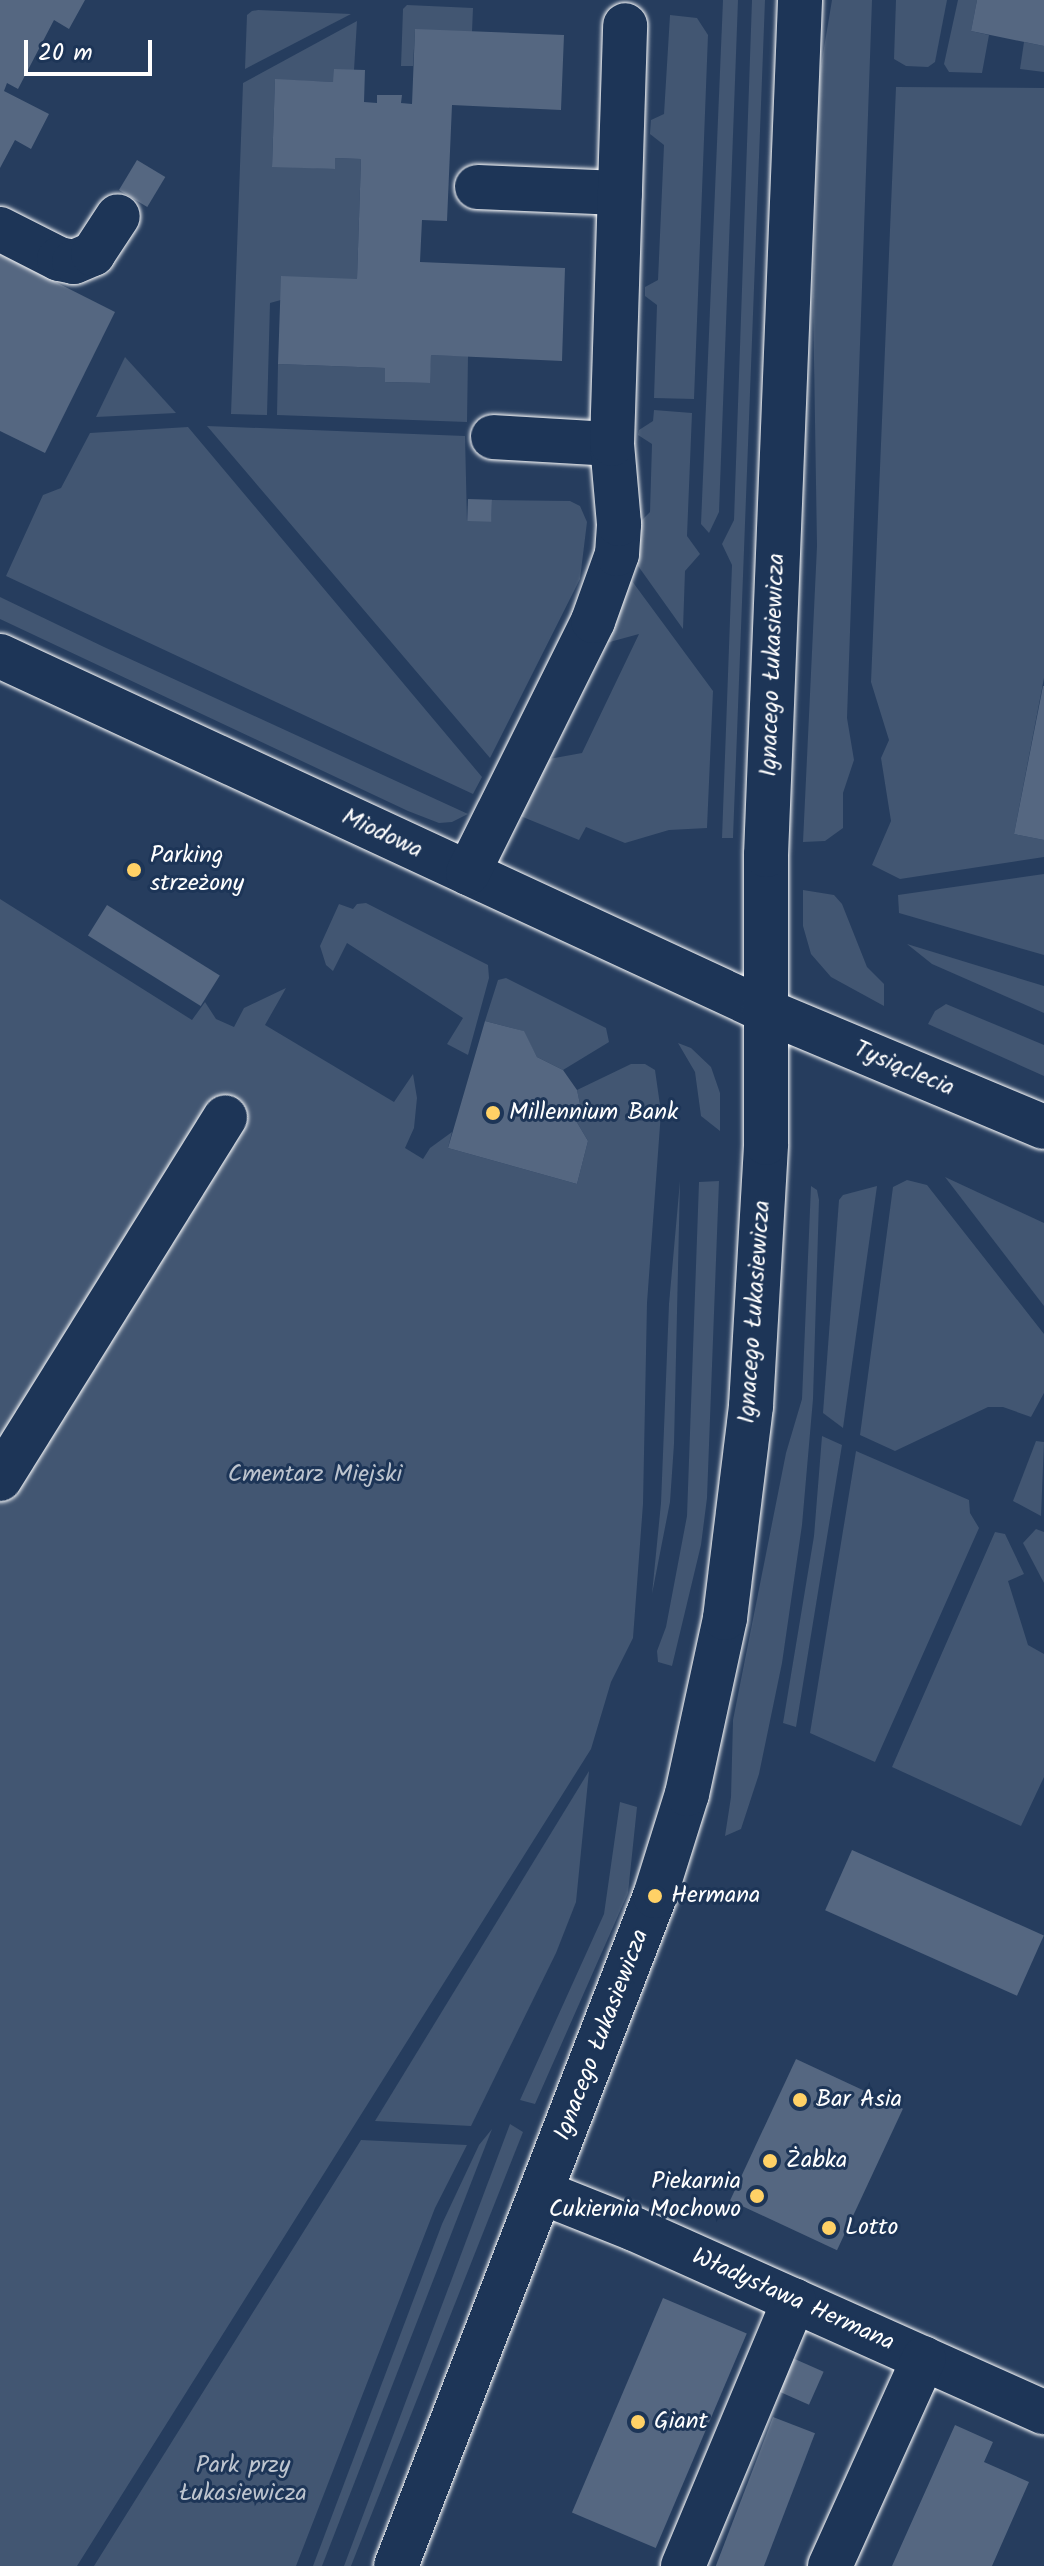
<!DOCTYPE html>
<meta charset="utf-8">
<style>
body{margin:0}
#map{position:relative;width:1044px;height:2566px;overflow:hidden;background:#263d5e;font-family:Kalam,sans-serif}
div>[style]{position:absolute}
.green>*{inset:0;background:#425672}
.building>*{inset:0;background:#556781;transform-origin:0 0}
.roads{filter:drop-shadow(0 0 2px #fff) drop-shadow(0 0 2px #fff)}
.minor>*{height:44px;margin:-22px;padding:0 22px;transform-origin:22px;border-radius:22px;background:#1d3557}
.dots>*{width:22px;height:22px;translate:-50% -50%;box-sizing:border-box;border:4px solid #1d3557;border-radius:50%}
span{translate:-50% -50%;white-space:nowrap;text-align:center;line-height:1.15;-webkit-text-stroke:6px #1d3557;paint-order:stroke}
.street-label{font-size:24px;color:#fff}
.poi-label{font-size:24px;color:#fff}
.left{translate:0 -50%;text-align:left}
.right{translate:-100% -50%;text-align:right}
.park-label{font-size:24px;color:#bdc4ce}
.scale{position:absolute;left:24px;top:40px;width:128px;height:36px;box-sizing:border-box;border:4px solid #fff;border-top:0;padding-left:10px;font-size:24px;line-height:28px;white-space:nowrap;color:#fff;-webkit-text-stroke:6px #1d3557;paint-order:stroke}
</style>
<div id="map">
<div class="green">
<div style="clip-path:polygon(723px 0,738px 0,719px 512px,709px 533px,701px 524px)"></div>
<div style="clip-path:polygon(752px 0,765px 0,733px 838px,722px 838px,732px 565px,722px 544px,734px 520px)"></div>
<div style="clip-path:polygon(832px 0,872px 0,847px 718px,854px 760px,843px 793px,843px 828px,825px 841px,803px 842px,817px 546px,813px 296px,820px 72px)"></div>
<div style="clip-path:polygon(896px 0,947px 0,935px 62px,928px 67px,906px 66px,894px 59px)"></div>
<div style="clip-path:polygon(958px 0,977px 0,971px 31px,989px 35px,982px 73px,949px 72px,944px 64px)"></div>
<div style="clip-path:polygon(407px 5px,473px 8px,472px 32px,415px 30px,413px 66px,401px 66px,403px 9px)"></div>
<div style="clip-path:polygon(252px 11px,258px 10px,351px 14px,245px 69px,247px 15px)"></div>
<div style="clip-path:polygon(670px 15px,697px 18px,708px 35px,694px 399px,654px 398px,657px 305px,645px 296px,645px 287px,658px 280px,664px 145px,650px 134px,651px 120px,664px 114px)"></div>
<div style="clip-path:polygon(357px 21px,354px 70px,333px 82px,275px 80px,272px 166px,334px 169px,335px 158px,361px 159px,357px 279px,270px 303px,267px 415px,231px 414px,243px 83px)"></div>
<div style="clip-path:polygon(1024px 42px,1044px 46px,1044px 72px,1020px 69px)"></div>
<div style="clip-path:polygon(896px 87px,1044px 88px,1044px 678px,1014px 834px,1044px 840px,1044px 857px,900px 879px,872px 865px,891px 821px,881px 758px,889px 740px,871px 682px)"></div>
<div style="clip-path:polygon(431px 355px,468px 356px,467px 422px,277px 415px,278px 364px,385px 368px,385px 382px,429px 383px)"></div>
<div style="clip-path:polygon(125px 357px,176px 413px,96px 417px)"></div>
<div style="clip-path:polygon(654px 410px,692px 413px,687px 536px,700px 554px,685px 571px,683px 629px,631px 556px,635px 527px,650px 512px,652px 444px,638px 435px,639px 430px,653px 421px)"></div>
<div style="clip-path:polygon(207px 426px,465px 436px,467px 521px,491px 521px,492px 500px,570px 501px,580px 506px,587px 522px,580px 579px,490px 758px)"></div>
<div style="clip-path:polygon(188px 427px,482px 777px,473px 794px,6px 576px,43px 495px,61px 488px,90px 433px)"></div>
<div style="clip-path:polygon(629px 577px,713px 691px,707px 828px,669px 830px,625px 843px,586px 827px,579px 840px,518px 815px,549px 759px,582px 753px,639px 634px,606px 643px)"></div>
<div style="clip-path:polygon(0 597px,104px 647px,468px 814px,452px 822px,439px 823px,408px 811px,0 619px)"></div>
<div style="clip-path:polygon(1044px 874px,1044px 955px,899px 913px,898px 895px)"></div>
<div style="clip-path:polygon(803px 890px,834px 895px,842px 904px,867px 967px,884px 984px,884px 1006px,831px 977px,811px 954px,803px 926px)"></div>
<div style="clip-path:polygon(0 899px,192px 1020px,205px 1002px,216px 1019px,234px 1027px,244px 1008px,286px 988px,265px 1025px,394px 1102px,413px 1074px,417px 1098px,414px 1128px,405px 1148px,423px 1159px,430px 1148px,452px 1132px,448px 1148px,577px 1184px,588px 1141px,575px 1119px,580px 1104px,577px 1090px,631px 1064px,645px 1064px,655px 1070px,661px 1112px,647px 1303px,643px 1504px,633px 1638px,611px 1682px,591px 1749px,77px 2566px,0 2566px)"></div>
<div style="clip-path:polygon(366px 903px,488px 965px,489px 978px,468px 1055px,447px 1044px,463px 1018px,347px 943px,333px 971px,326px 965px,320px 946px,339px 904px,353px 909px,357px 904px)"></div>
<div style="clip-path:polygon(907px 944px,1044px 986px,1044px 1013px,932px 964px)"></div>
<div style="clip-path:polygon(506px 978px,606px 1028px,609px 1042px,563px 1070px,537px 1057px,523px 1031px,485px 1021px,498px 980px)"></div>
<div style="clip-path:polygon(946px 1004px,1044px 1045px,1044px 1076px,928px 1024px,935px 1011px)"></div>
<div style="clip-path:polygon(678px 1043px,691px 1048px,711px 1067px,720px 1093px,720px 1131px,701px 1116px,695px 1072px)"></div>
<div style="clip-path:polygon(945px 1177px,1044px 1223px,1044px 1306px)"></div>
<div style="clip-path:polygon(907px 1180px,927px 1185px,1044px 1334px,1044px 1393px,1031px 1417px,1003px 1407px,988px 1407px,895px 1451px,860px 1435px,893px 1187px)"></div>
<div style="clip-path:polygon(680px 1181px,674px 1444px,670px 1502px,652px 1594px,661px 1503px,669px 1304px)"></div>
<div style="clip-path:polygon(719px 1181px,707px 1498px,701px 1545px,672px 1666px,658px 1662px,657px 1651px,666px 1627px,687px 1516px,699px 1182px)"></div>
<div style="clip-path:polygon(811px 1186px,817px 1190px,819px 1200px,813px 1399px,802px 1525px,782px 1663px,759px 1774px,741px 1829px,725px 1836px,731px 1797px,733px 1720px,786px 1453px,802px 1399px)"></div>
<div style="clip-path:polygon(877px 1186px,843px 1428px,823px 1413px,839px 1200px,843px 1195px)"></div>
<div style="clip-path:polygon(822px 1436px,842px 1445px,796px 1727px,783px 1723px,814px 1536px)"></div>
<div style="clip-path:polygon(1036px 1441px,1044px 1442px,1041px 1516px,1013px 1501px)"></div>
<div style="clip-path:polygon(856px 1451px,969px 1500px,970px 1513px,979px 1528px,875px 1762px,810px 1733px)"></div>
<div style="clip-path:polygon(1036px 1529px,1044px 1532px,1044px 1583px,1023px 1543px)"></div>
<div style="clip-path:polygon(995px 1532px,1005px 1534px,1024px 1574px,1008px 1581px,1028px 1645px,1044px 1654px,1044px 1777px,1021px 1826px,892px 1767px)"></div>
<div style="clip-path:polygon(589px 1771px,576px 1902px,556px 1953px,471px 2126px,375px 2121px)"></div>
<div style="clip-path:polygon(620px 1802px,637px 1807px,628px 1893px,535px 2104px,520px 2100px,604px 1914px)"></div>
<div style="clip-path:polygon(510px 2124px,523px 2132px,351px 2566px,344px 2566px)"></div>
<div style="clip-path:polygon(492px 2129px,322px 2566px,313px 2566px,442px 2224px,479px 2145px)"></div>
<div style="clip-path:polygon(361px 2140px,467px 2145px,435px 2208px,296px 2566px,94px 2566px)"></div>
</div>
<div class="building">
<div style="clip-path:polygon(0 0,85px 0,69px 29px,54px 20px,18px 89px,7px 83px,4px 91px,49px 114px,31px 149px,15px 140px,0 168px)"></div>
<div style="clip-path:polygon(977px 0,1044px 0,1044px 46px,971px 31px)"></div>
<div style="clip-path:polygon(415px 29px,564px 35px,561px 110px,452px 105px,447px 221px,422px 220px,420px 262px,565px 268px,562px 361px,431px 355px,430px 383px,385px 382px,385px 368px,278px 364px,281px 276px,357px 279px,361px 159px,335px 158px,335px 169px,272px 167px,275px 79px,333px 82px,334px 69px,365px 70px,364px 102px,377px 103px,377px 95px,402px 95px,401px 103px,412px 104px)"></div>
<div style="left:137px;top:160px;width:33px;height:35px;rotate:31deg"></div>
<div style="clip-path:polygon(0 254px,115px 312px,45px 453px,0 431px)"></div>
<div style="left:468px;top:499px;width:24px;height:22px;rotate:2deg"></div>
<div style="clip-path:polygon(1043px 686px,1044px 686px,1044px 840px,1014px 834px)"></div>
<div style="left:107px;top:905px;width:133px;height:36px;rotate:32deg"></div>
<div style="clip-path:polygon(485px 1021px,524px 1031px,537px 1057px,563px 1070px,577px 1090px,580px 1104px,575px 1119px,588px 1141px,577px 1184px,448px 1148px)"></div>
<div style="left:852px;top:1850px;width:210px;height:66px;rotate:24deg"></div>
<div style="left:796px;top:2059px;width:118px;height:156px;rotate:25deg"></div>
<div style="left:663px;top:2298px;width:91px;height:233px;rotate:23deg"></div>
<div style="left:788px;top:2356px;width:39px;height:36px;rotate:24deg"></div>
<div style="left:773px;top:2417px;width:45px;height:161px;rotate:21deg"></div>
<div style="clip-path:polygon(955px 2425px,993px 2442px,984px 2462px,1029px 2482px,992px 2566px,892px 2566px)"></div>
</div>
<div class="roads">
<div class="minor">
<div style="left:477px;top:187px;width:143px;rotate:2.4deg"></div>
<div style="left:0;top:229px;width:66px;rotate:27deg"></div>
<div style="left:59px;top:259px;width:15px;rotate:11deg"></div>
<div style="left:74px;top:262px;width:21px;rotate:-23deg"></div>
<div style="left:93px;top:254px;width:45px;rotate:-56.7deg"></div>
<div style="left:493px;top:437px;width:119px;rotate:3.4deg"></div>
<div style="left:0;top:656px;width:842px;rotate:24.86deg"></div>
<div style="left:764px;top:1010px;width:303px;rotate:22.7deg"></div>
<div style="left:468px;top:873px;width:281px;rotate:-63.6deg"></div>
<div style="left:593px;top:621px;width:71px;rotate:-70.3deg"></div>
<div style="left:617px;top:554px;width:30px;rotate:-86deg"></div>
<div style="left:619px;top:524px;width:80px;rotate:-95deg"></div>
<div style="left:612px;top:444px;width:419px;rotate:-88.2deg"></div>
<div style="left:0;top:1479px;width:426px;rotate:-58.1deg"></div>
<div style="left:541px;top:2192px;width:100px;rotate:21.7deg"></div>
<div style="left:634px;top:2229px;width:449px;rotate:24.1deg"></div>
<div style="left:396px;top:2566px;width:718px;rotate:-68.87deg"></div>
<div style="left:655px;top:1896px;width:107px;rotate:-72.6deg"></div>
<div style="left:687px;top:1794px;width:180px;rotate:-77.8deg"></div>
<div style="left:725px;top:1618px;width:214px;rotate:-83deg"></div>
<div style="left:751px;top:1406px;width:263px;rotate:-86.7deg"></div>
<div style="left:766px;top:1143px;width:288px;rotate:-90deg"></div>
<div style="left:766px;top:855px;width:856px;rotate:-87.72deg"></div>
<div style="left:683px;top:2566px;width:288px;rotate:-67.3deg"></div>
<div style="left:830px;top:2566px;width:228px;rotate:-65.7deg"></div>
</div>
</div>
<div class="dots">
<div style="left:134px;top:870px;background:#ffd166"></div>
<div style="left:493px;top:1113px;background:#ffd166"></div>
<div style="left:655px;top:1896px;background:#ffd166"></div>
<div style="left:800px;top:2100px;background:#ffd166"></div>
<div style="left:770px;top:2161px;background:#ffd166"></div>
<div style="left:757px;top:2196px;background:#ffd166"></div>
<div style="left:829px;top:2228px;background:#ffd166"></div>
<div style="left:638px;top:2422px;background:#ffd166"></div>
</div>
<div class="street-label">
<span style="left:773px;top:665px;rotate:-88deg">Ignacego Łukasiewicza</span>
<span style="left:382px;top:834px;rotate:25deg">Miodowa</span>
<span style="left:904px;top:1069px;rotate:23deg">Tysiąclecia</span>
<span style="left:755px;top:1312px;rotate:-86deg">Ignacego Łukasiewicza</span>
<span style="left:602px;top:2035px;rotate:-69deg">Ignacego Łukasiewicza</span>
<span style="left:793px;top:2300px;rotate:24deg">Władysława Hermana</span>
</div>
<div class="poi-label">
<span class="left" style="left:150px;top:870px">Parking<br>strzeżony</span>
<span class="left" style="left:509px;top:1113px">Millennium Bank</span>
<span class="left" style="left:671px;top:1896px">Hermana</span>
<span class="left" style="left:816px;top:2100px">Bar Asia</span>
<span class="left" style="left:786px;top:2161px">Żabka</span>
<span class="right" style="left:741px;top:2196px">Piekarnia<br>Cukiernia Mochowo</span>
<span class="left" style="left:845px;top:2228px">Lotto</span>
<span class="left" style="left:654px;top:2422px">Giant</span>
</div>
<div class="park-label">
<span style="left:315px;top:1475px">Cmentarz Miejski</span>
<span style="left:243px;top:2480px">Park przy<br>Łukasiewicza</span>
</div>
<div class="scale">20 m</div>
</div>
